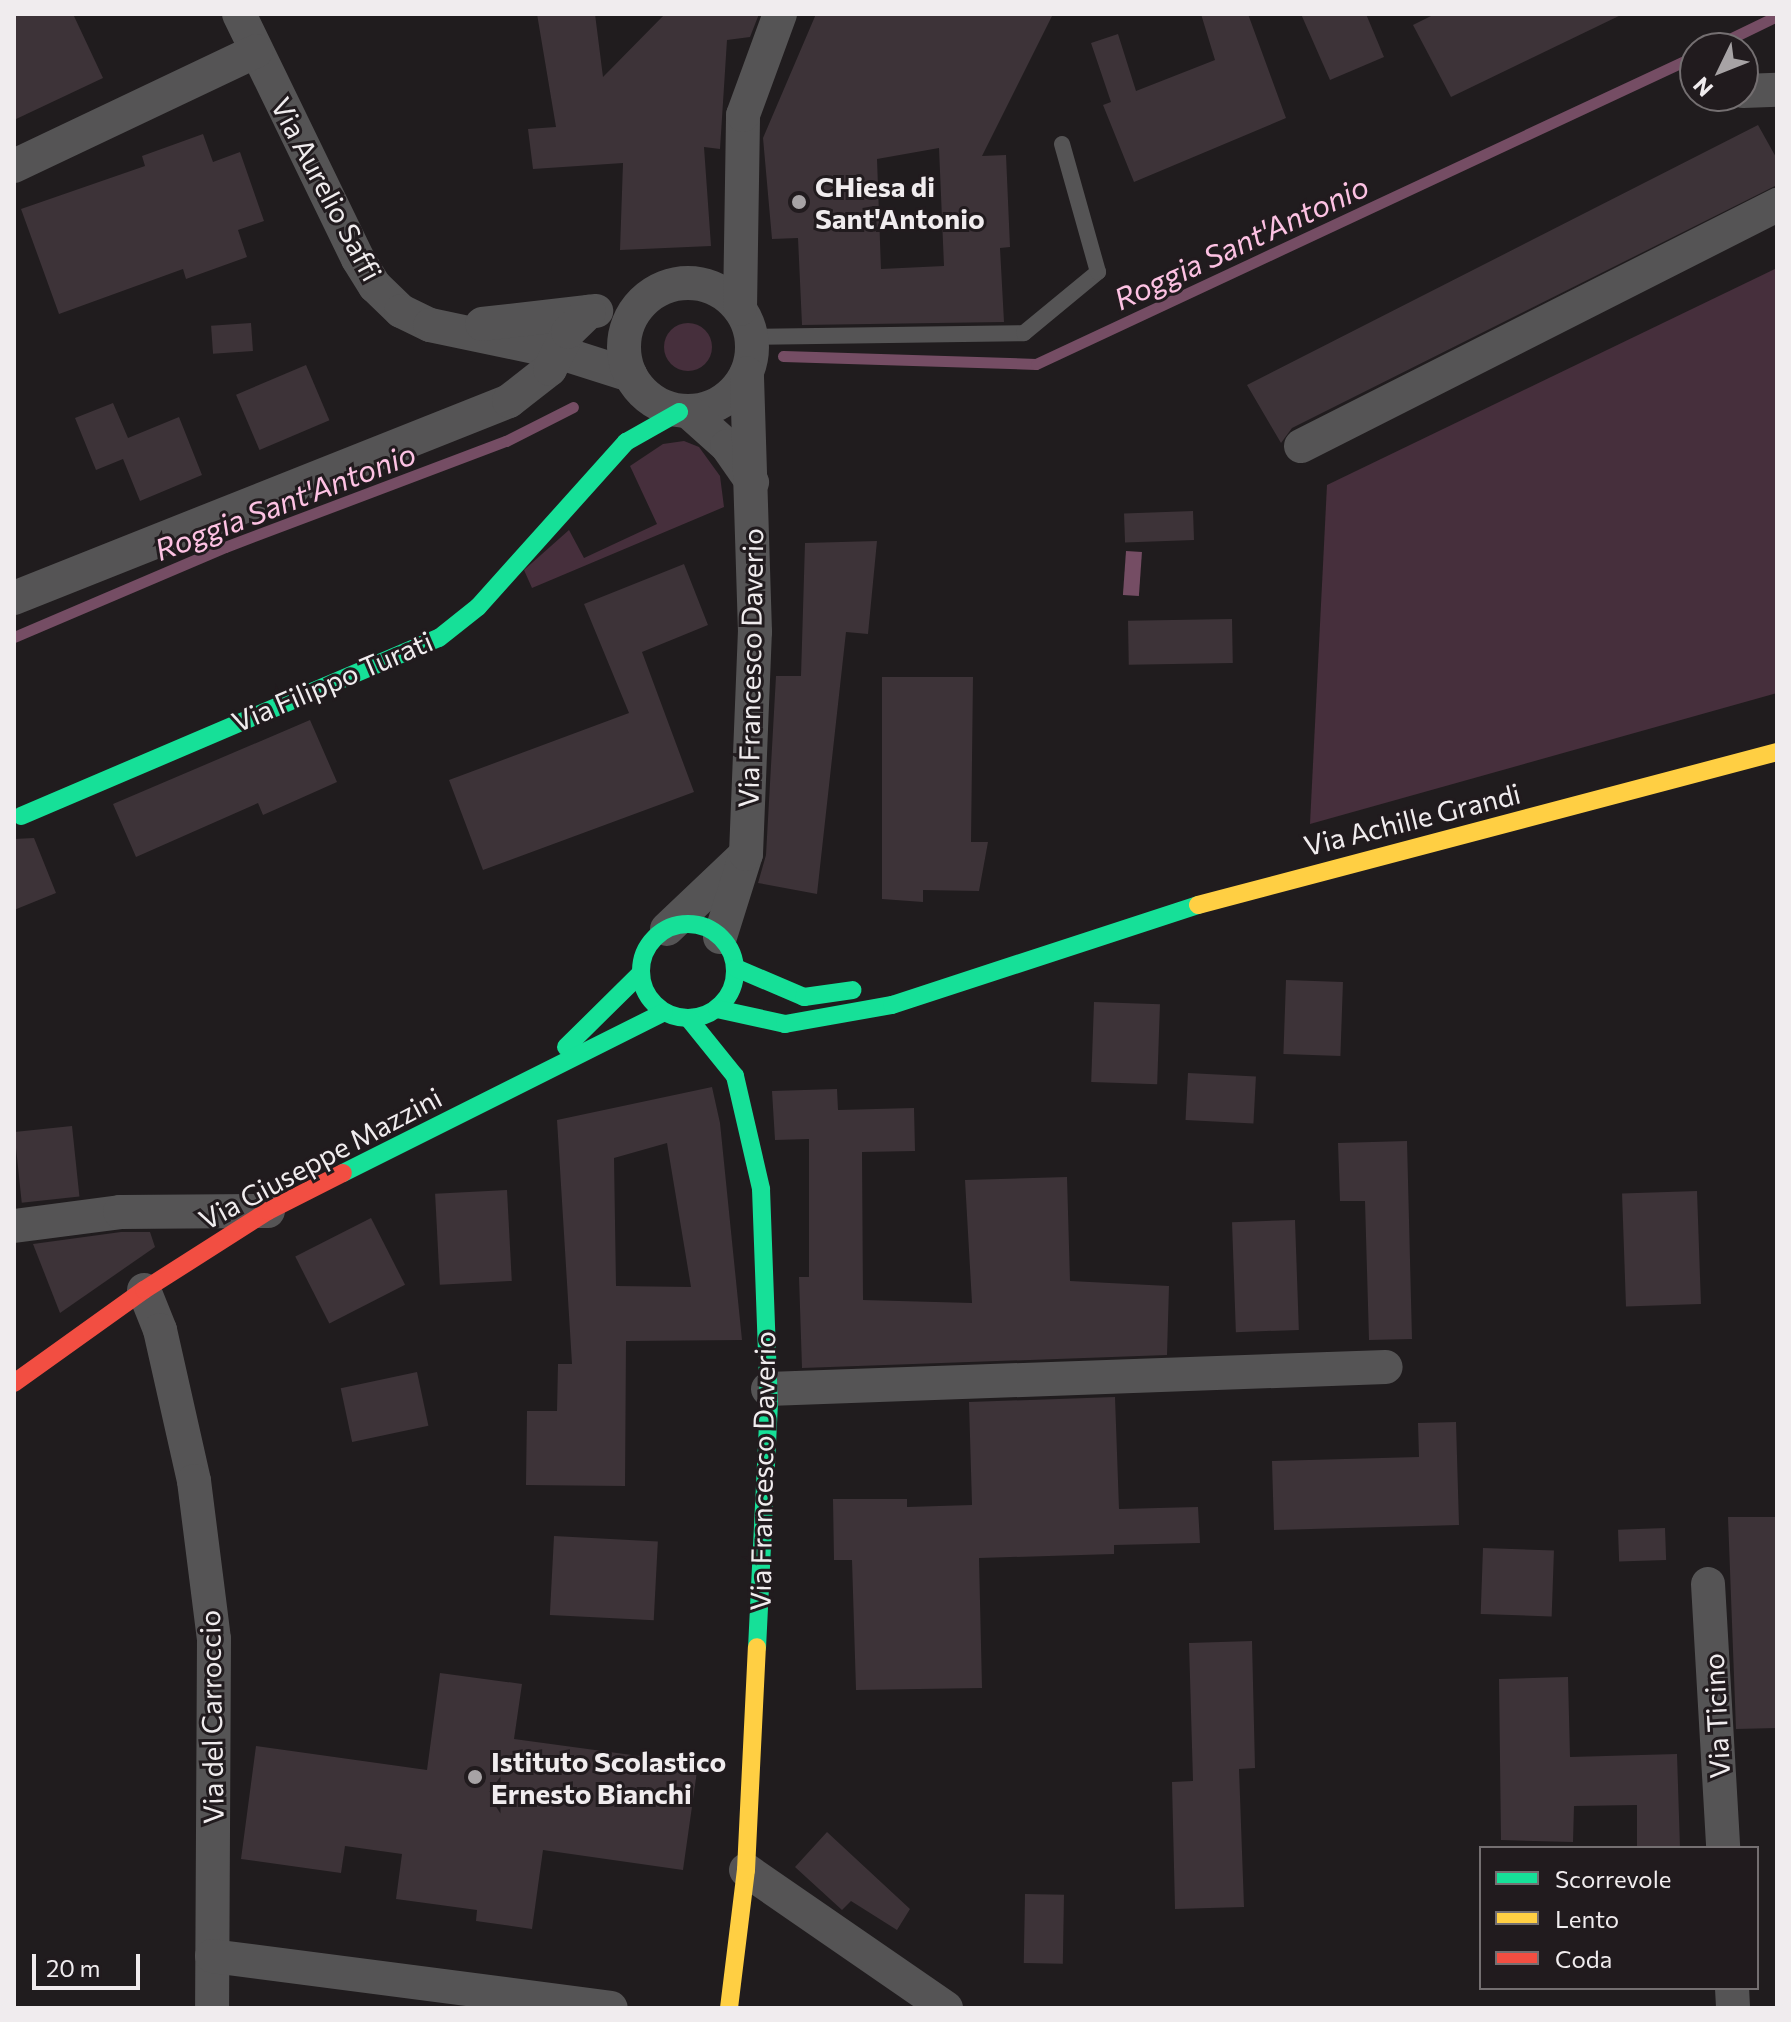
<!DOCTYPE html>
<style>
body{margin:0}
#map{position:relative;width:1791px;height:2022px;overflow:hidden;background:#201c1e;font-family:Commissioner,sans-serif}
div>[style]{position:absolute}
.green>*{inset:0;background:#462f3c}
.round{border-radius:50%}
.water>*{inset:0;background:#754d64;transform-origin:0 0}
.stream>*{height:11px;margin:-5.5px;padding:0 5.5px;transform-origin:5.5px;border-radius:5.5px;background:#754d64}
.building>*{inset:0;background:#3d3338;transform-origin:0 0}
.lane>*{height:16px;margin:-8px;padding:0 8px;transform-origin:8px;border-radius:8px;background:#555455}
.street>*{height:34px;margin:-17px;padding:0 17px;transform-origin:17px;border-radius:17px;background:#555455}
.street>.ring{margin:-17px;padding:0;box-sizing:content-box;background:none;border:34px solid #555455;border-radius:50%}
.fast>*{height:18px;margin:-9px;padding:0 9px;transform-origin:9px;border-radius:9px;background:#16e098}
.fast>.ring{margin:-9px;padding:0;box-sizing:content-box;background:none;border:18px solid #16e098;border-radius:50%}
.slow>*{height:18px;margin:-9px;padding:0 9px;transform-origin:9px;border-radius:9px;background:#ffcf43}
.jam>*{height:18px;margin:-9px;padding:0 9px;transform-origin:9px;border-radius:9px;background:#f24e42}
.dots>*{width:22px;height:22px;translate:-50% -50%;box-sizing:border-box;border:4px solid #211b1e;border-radius:50%}
span{translate:-50% -50%;white-space:nowrap;text-align:center;line-height:1.15;-webkit-text-stroke:6px #211b1e;paint-order:stroke}
.poi-label{font-size:28px;color:#f0ecee;font-weight:700}
.left{translate:0 -50%;text-align:left}
.street-label{font-size:28px;color:#f0ecee}
.water-label{font-size:30px;color:#fdc2e3;font-style:italic}
.frame{position:absolute;inset:0;border:16px solid #f0ecee;pointer-events:none}
.legend{position:absolute;left:1479px;top:1846px;width:280px;height:144px;box-sizing:border-box;background:#211b1e;border:2px solid #746f71;margin:0;padding:10px 14px;list-style:none;font-size:24px;color:#f0ecee}
.legend li{display:flex;align-items:center;gap:16px;height:40px}
.legend b{width:40px;border:2px solid #746f71}
.north{position:absolute;left:1679px;top:32px;width:80px;height:80px;box-sizing:border-box;background:#211b1e;border:2px solid #746f71;border-radius:50%;rotate:227deg;font-size:22px;font-weight:700;line-height:32px;text-align:center;color:#f0ecee}
.north::after{content:'';display:block;margin:auto;width:28px;height:36px;background:#a7a3a5;clip-path:polygon(50% 0,100% 100%,50% 72%,0 100%)}
.scale{position:absolute;left:32px;top:1954px;width:108px;height:36px;box-sizing:border-box;border:4px solid #f0ecee;border-top:0;padding-left:10px;font-size:24px;line-height:28px;white-space:nowrap;color:#f0ecee;-webkit-text-stroke:6px #211b1e;paint-order:stroke}
</style>
<div id="map">
<div class="green">
<div style="clip-path:polygon(1777px 268px,1777px 693px,1310px 824px,1327px 485px)"></div>
<div class="round" style="left:664px;top:323px;width:48px;height:48px"></div>
<div style="clip-path:polygon(684px 441px,699px 447px,720px 476px,724px 507px,532px 588px,524px 570px,569px 530px,584px 558px,657px 524px,630px 466px,663px 444px)"></div>
</div>
<div class="water">
<div style="left:1126px;top:551px;width:16px;height:44px;rotate:4deg"></div>
</div>
<div class="stream">
<div style="left:1711px;top:48px;width:73px;rotate:-25.9deg"></div>
<div style="left:783px;top:356px;width:253px;rotate:1.8deg"></div>
<div style="left:1036px;top:364px;width:727px;rotate:-25.05deg"></div>
<div style="left:14px;top:637px;width:229px;rotate:-23.1deg"></div>
<div style="left:225px;top:547px;width:300px;rotate:-20.7deg"></div>
<div style="left:506px;top:441px;width:75px;rotate:-26.9deg"></div>
</div>
<div class="building">
<div style="clip-path:polygon(14px 14px,73px 14px,103px 78px,14px 120px)"></div>
<div style="clip-path:polygon(537px 14px,595px 14px,603px 77px,665px 14px,759px 14px,750px 37px,727px 40px,720px 149px,704px 147px,711px 246px,620px 250px,623px 163px,533px 169px,528px 129px,556px 127px)"></div>
<div style="clip-path:polygon(evenodd,816px 14px,1053px 14px,982px 156px,1006px 155px,1010px 247px,1000px 248px,1004px 322px,802px 325px,798px 238px,772px 239px,763px 138px,816px 14px,939px 148px,944px 266px,881px 269px,877px 159px,939px 148px)"></div>
<div style="clip-path:polygon(1201px 14px,1248px 14px,1286px 118px,1134px 182px,1103px 105px,1111px 102px,1091px 43px,1118px 34px,1136px 91px,1215px 60px)"></div>
<div style="clip-path:polygon(1301px 14px,1366px 14px,1384px 57px,1330px 80px)"></div>
<div style="clip-path:polygon(1435px 14px,1623px 14px,1451px 97px,1413px 25px)"></div>
<div style="clip-path:polygon(1758px 125px,1777px 159px,1777px 185px,1292px 428px,1281px 443px,1247px 385px)"></div>
<div style="clip-path:polygon(203px 134px,213px 162px,240px 152px,264px 221px,238px 230px,247px 257px,186px 279px,183px 269px,59px 314px,21px 209px,145px 166px,142px 156px)"></div>
<div style="left:251px;top:323px;width:28px;height:40px;rotate:86deg"></div>
<div style="left:306px;top:365px;width:60px;height:76px;rotate:67deg"></div>
<div style="clip-path:polygon(113px 403px,128px 438px,179px 417px,202px 475px,140px 501px,123px 459px,96px 470px,75px 418px)"></div>
<div style="left:1193px;top:511px;width:29px;height:69px;rotate:88deg"></div>
<div style="clip-path:polygon(877px 541px,868px 634px,846px 632px,817px 894px,758px 883px,766px 855px,776px 676px,801px 676px,805px 543px)"></div>
<div style="clip-path:polygon(684px 564px,708px 625px,642px 652px,694px 792px,483px 870px,449px 780px,629px 713px,584px 604px)"></div>
<div style="left:1232px;top:619px;width:44px;height:104px;rotate:89deg"></div>
<div style="clip-path:polygon(882px 677px,973px 677px,971px 842px,988px 842px,979px 891px,923px 890px,923px 902px,882px 899px)"></div>
<div style="clip-path:polygon(310px 720px,337px 782px,263px 815px,258px 803px,136px 857px,113px 804px)"></div>
<div style="clip-path:polygon(34px 838px,56px 893px,14px 910px,14px 839px)"></div>
<div style="left:1286px;top:980px;width:57px;height:74px;rotate:2deg"></div>
<div style="left:1094px;top:1002px;width:66px;height:80px;rotate:2deg"></div>
<div style="left:1188px;top:1073px;width:68px;height:47px;rotate:3deg"></div>
<div style="clip-path:polygon(evenodd,712px 1087px,720px 1123px,742px 1340px,626px 1341px,625px 1486px,526px 1485px,527px 1411px,557px 1411px,558px 1364px,572px 1364px,557px 1120px,712px 1087px,667px 1143px,691px 1287px,616px 1286px,614px 1158px,667px 1143px)"></div>
<div style="clip-path:polygon(837px 1089px,838px 1110px,914px 1108px,915px 1151px,862px 1152px,863px 1300px,972px 1303px,965px 1180px,1067px 1177px,1070px 1281px,1169px 1286px,1167px 1355px,802px 1368px,799px 1277px,809px 1277px,809px 1139px,775px 1140px,772px 1091px)"></div>
<div style="left:72px;top:1126px;width:71px;height:58px;rotate:84deg"></div>
<div style="clip-path:polygon(1407px 1141px,1412px 1339px,1369px 1340px,1365px 1201px,1340px 1201px,1338px 1143px)"></div>
<div style="left:507px;top:1190px;width:91px;height:72px;rotate:87deg"></div>
<div style="left:1697px;top:1191px;width:113px;height:75px;rotate:88deg"></div>
<div style="left:371px;top:1218px;width:75px;height:85px;rotate:63deg"></div>
<div style="left:1295px;top:1220px;width:110px;height:63px;rotate:88deg"></div>
<div style="clip-path:polygon(121px 1232px,150px 1232px,155px 1247px,60px 1313px,33px 1244px)"></div>
<div style="left:417px;top:1372px;width:55px;height:78px;rotate:78deg"></div>
<div style="clip-path:polygon(1115px 1397px,1119px 1509px,1198px 1507px,1200px 1543px,1114px 1545px,1114px 1554px,979px 1558px,982px 1688px,856px 1690px,852px 1560px,834px 1560px,833px 1499px,907px 1499px,907px 1507px,972px 1505px,969px 1402px)"></div>
<div style="clip-path:polygon(1456px 1422px,1459px 1525px,1274px 1530px,1272px 1461px,1419px 1457px,1418px 1423px)"></div>
<div style="clip-path:polygon(1728px 1517px,1777px 1517px,1777px 1728px,1736px 1729px)"></div>
<div style="left:1665px;top:1528px;width:32px;height:47px;rotate:88deg"></div>
<div style="left:554px;top:1536px;width:104px;height:79px;rotate:3deg"></div>
<div style="left:1483px;top:1548px;width:71px;height:66px;rotate:2deg"></div>
<div style="clip-path:polygon(1252px 1641px,1255px 1768px,1239px 1769px,1244px 1907px,1175px 1909px,1172px 1782px,1193px 1781px,1189px 1643px)"></div>
<div style="clip-path:polygon(440px 1673px,522px 1684px,514px 1739px,698px 1764px,683px 1870px,543px 1850px,532px 1929px,476px 1921px,477px 1910px,396px 1899px,402px 1854px,345px 1846px,341px 1873px,241px 1859px,256px 1746px,427px 1770px)"></div>
<div style="clip-path:polygon(1568px 1677px,1570px 1757px,1677px 1754px,1680px 1848px,1637px 1848px,1637px 1805px,1574px 1806px,1573px 1842px,1501px 1840px,1499px 1679px)"></div>
<div style="clip-path:polygon(827px 1832px,910px 1909px,897px 1930px,851px 1901px,842px 1910px,795px 1867px)"></div>
<div style="left:1025px;top:1894px;width:39px;height:69px;rotate:1deg"></div>
</div>
<div class="lane">
<div style="left:752px;top:337px;width:272px;rotate:-0.8deg"></div>
<div style="left:1024px;top:333px;width:96px;rotate:-39.5deg"></div>
<div style="left:1098px;top:272px;width:133px;rotate:-105.7deg"></div>
</div>
<div class="street">
<div style="left:239px;top:14px;width:272px;rotate:64.1deg"></div>
<div style="left:358px;top:259px;width:32px;rotate:58deg"></div>
<div style="left:375px;top:286px;width:36px;rotate:44deg"></div>
<div style="left:401px;top:311px;width:32px;rotate:26deg"></div>
<div style="left:430px;top:325px;width:131px;rotate:11.9deg"></div>
<div style="left:558px;top:352px;width:76px;rotate:17.7deg"></div>
<div style="left:1743px;top:91px;width:34px;rotate:-2deg"></div>
<div style="left:14px;top:166px;width:268px;rotate:-25.4deg"></div>
<div class="ring" style="left:624px;top:283px;width:94px;height:94px"></div>
<div style="left:740px;top:309px;width:194px;rotate:-89.1deg"></div>
<div style="left:743px;top:115px;width:108px;rotate:-69.9deg"></div>
<div style="left:482px;top:324px;width:115px;rotate:-6.5deg"></div>
<div style="left:689px;top:412px;width:51px;rotate:41.8deg"></div>
<div style="left:727px;top:446px;width:44px;rotate:55.2deg"></div>
<div style="left:1301px;top:446px;width:534px;rotate:-26.85deg"></div>
<div style="left:14px;top:598px;width:533px;rotate:-21.7deg"></div>
<div style="left:509px;top:401px;width:52px;rotate:-38deg"></div>
<div style="left:550px;top:369px;width:41px;rotate:-64.1deg"></div>
<div style="left:568px;top:332px;width:29px;rotate:-44deg"></div>
<div style="left:667px;top:929px;width:105px;rotate:-43.5deg"></div>
<div style="left:720px;top:937px;width:87px;rotate:-72.6deg"></div>
<div style="left:746px;top:854px;width:222px;rotate:-87.7deg"></div>
<div style="left:755px;top:632px;width:259px;rotate:-91.8deg"></div>
<div style="left:14px;top:1226px;width:107px;rotate:-7.5deg"></div>
<div style="left:120px;top:1212px;width:148px;rotate:-0.4deg"></div>
<div style="left:144px;top:1290px;width:43px;rotate:68.2deg"></div>
<div style="left:160px;top:1330px;width:155px;rotate:77.3deg"></div>
<div style="left:194px;top:1481px;width:159px;rotate:82.8deg"></div>
<div style="left:214px;top:1639px;width:369px;rotate:90.3deg"></div>
<div style="left:768px;top:1389px;width:618px;rotate:-2.04deg"></div>
<div style="left:1708px;top:1584px;width:264px;rotate:86.7deg"></div>
<div style="left:746px;top:1870px;width:243px;rotate:34.6deg"></div>
<div style="left:212px;top:1956px;width:402px;rotate:7.4deg"></div>
<div style="left:1732px;top:1988px;width:20px;rotate:87deg"></div>
</div>
<div class="fast">
<div style="left:21px;top:816px;width:454px;rotate:-23.1deg"></div>
<div style="left:439px;top:638px;width:50px;rotate:-38.5deg"></div>
<div style="left:478px;top:607px;width:222px;rotate:-48.1deg"></div>
<div style="left:626px;top:442px;width:61px;rotate:-29.5deg"></div>
<div class="ring" style="left:641px;top:924px;width:76px;height:76px"></div>
<div style="left:736px;top:968px;width:74px;rotate:23.1deg"></div>
<div style="left:804px;top:997px;width:49px;rotate:-8.1deg"></div>
<div style="left:717px;top:1009px;width:70px;rotate:12.4deg"></div>
<div style="left:785px;top:1024px;width:109px;rotate:-10.1deg"></div>
<div style="left:892px;top:1005px;width:322px;rotate:-18.1deg"></div>
<div style="left:689px;top:1019px;width:73px;rotate:51.1deg"></div>
<div style="left:735px;top:1076px;width:116px;rotate:77deg"></div>
<div style="left:761px;top:1189px;width:214px;rotate:87.9deg"></div>
<div style="left:769px;top:1403px;width:244px;rotate:92.8deg"></div>
<div style="left:566px;top:1047px;width:105px;rotate:-44.6deg"></div>
<div style="left:343px;top:1173px;width:359px;rotate:-26.6deg"></div>
</div>
<div class="slow">
<div style="left:1198px;top:905px;width:599px;rotate:-14.8deg"></div>
<div style="left:729px;top:2008px;width:139px;rotate:-83deg"></div>
<div style="left:746px;top:1870px;width:223px;rotate:-87.2deg"></div>
</div>
<div class="jam">
<div style="left:14px;top:1383px;width:160px;rotate:-35.6deg"></div>
<div style="left:144px;top:1290px;width:147px;rotate:-32.5deg"></div>
<div style="left:268px;top:1211px;width:84px;rotate:-26.9deg"></div>
</div>
<div class="dots">
<div style="left:799px;top:202px;background:#a7a3a5"></div>
<div style="left:475px;top:1777px;background:#a7a3a5"></div>
</div>
<div class="poi-label">
<span class="left" style="left:815px;top:202px">CHiesa di<br>Sant'Antonio</span>
<span class="left" style="left:491px;top:1777px">Istituto Scolastico<br>Ernesto Bianchi</span>
</div>
<div class="street-label">
<span style="left:327px;top:189px;rotate:62deg">Via Aurelio Saffi</span>
<span style="left:750px;top:668px;rotate:-89deg">Via Francesco Daverio</span>
<span style="left:332px;top:681px;rotate:-23deg">Via Filippo Turati</span>
<span style="left:1412px;top:819px;rotate:-14deg">Via Achille Grandi</span>
<span style="left:320px;top:1158px;rotate:-28deg">Via Giuseppe Mazzini</span>
<span style="left:762px;top:1471px;rotate:-89deg">Via Francesco Daverio</span>
<span style="left:1716px;top:1716px;rotate:-93deg">Via Ticino</span>
<span style="left:211px;top:1717px;rotate:-91deg">Via del Carroccio</span>
</div>
<div class="water-label">
<span style="left:1241px;top:242px;rotate:-25deg">Roggia Sant'Antonio</span>
<span style="left:285px;top:501px;rotate:-21deg">Roggia Sant'Antonio</span>
</div>
<div class="frame"></div>
<ul class="legend">
<li><b style="height:10px;background:#16e098"></b>Scorrevole</li>
<li><b style="height:10px;background:#ffcf43"></b>Lento</li>
<li><b style="height:10px;background:#f24e42"></b>Coda</li>
</ul>
<div class="north">N</div>
<div class="scale">20 m</div>
</div>
